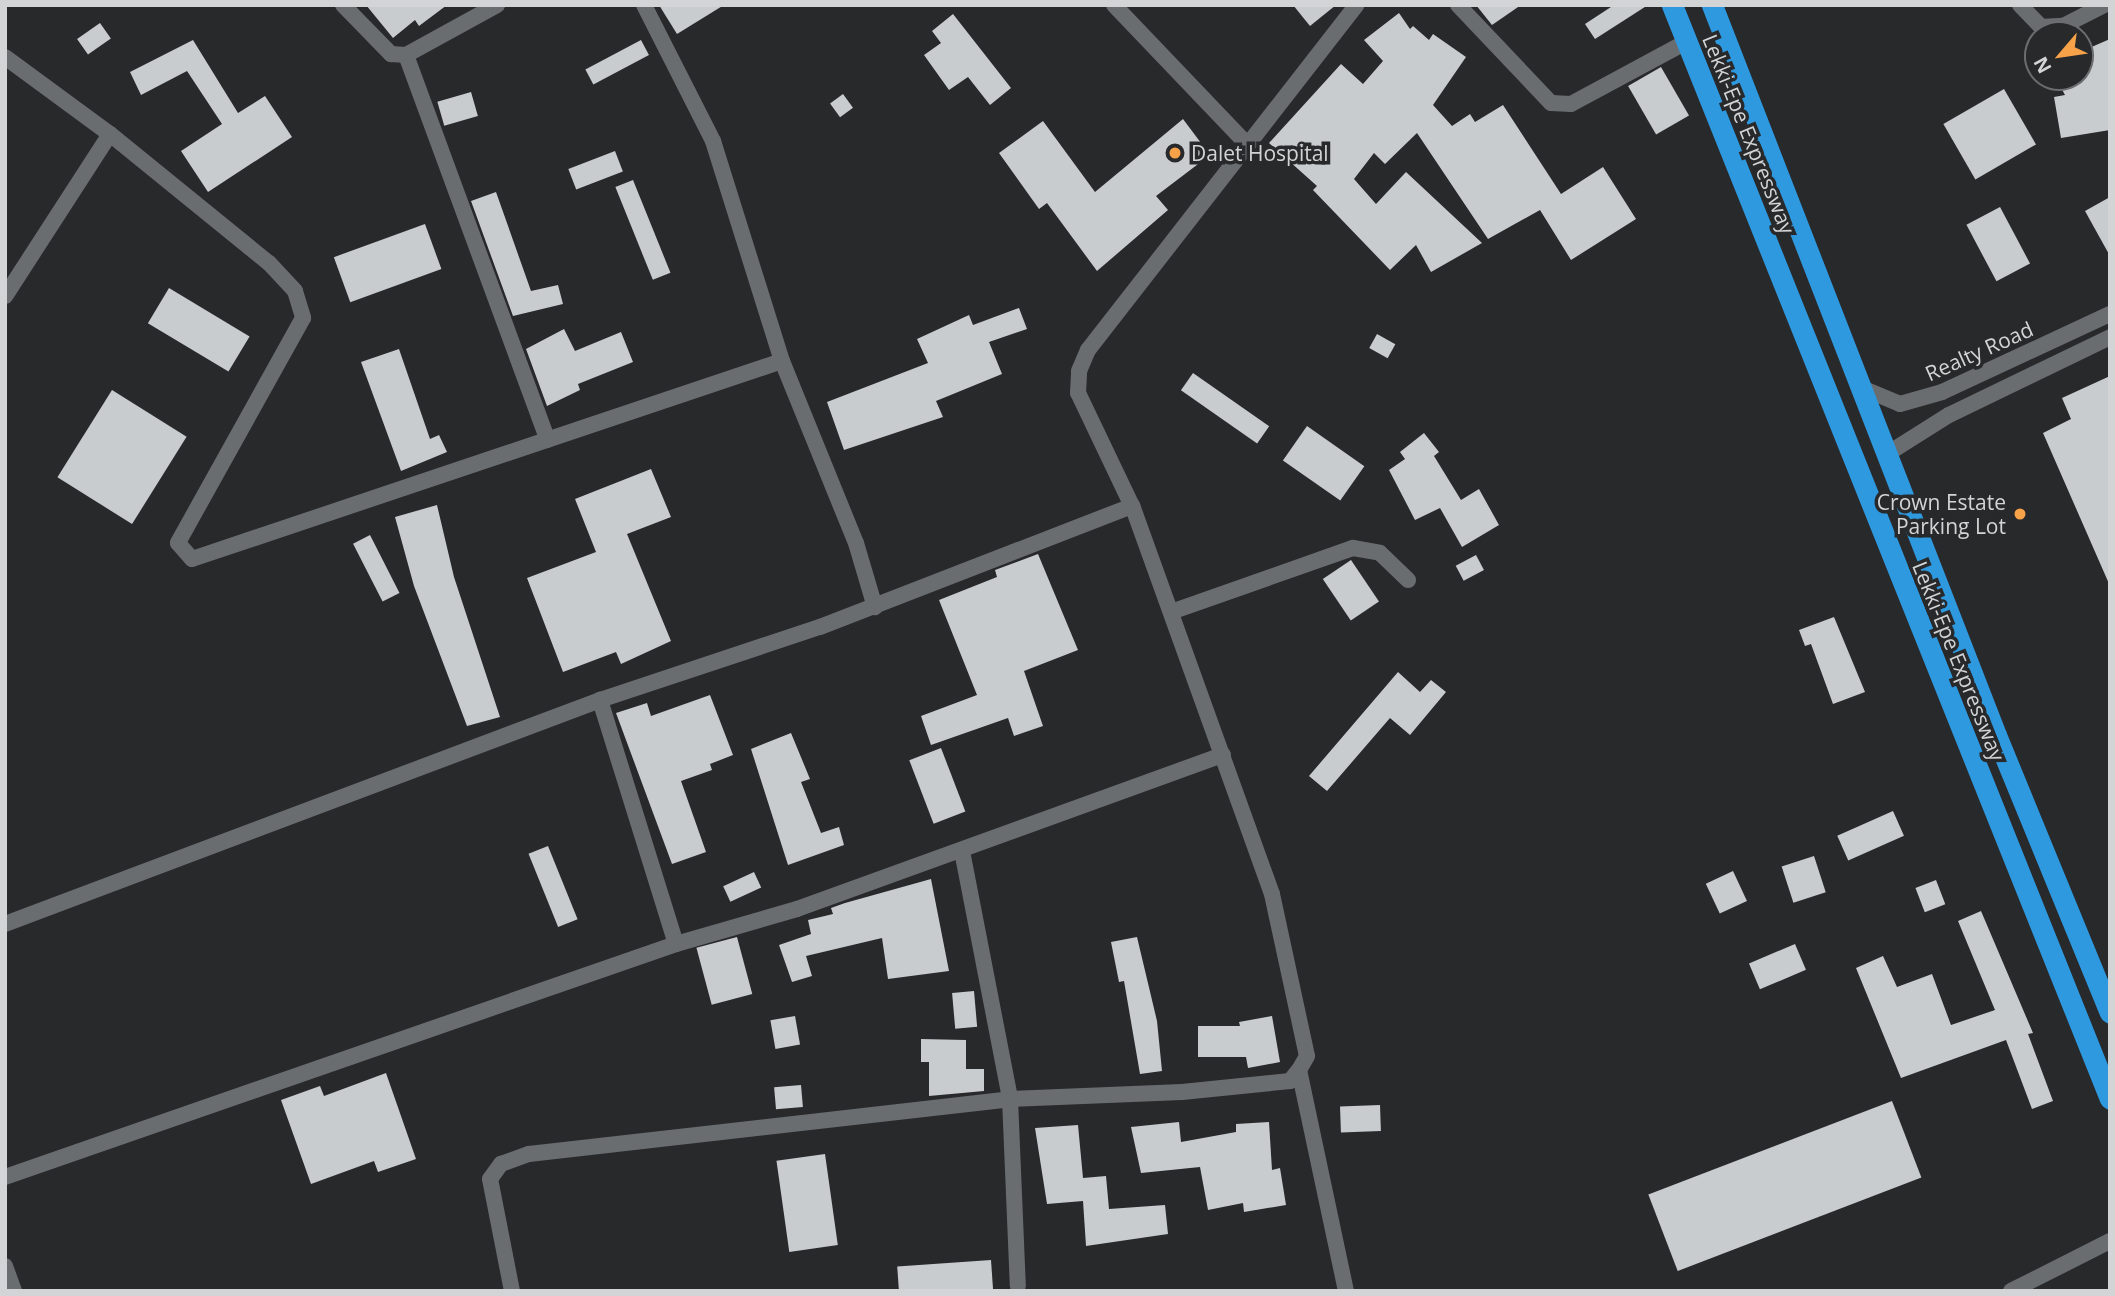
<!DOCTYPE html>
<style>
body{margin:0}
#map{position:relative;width:2115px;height:1296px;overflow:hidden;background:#27292b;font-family:"Open Sans",sans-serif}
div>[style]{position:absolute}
.building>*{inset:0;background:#c9cccf;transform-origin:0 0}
.street>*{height:16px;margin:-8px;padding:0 8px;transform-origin:8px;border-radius:8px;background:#6a6d6f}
.highway>*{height:21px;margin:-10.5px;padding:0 10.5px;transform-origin:10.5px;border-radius:10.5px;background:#2f99e0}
.dots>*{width:19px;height:19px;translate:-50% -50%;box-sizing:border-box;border:4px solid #27292b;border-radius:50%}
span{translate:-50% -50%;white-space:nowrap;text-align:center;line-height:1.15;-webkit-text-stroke:7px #27292b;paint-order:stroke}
.street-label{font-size:21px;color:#d2d4d5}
.poi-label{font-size:21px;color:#d2d4d5}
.left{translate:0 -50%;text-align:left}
.right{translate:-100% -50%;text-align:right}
.frame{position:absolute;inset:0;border:7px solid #d2d4d5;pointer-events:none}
.north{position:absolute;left:2024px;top:21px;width:70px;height:70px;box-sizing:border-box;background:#27292b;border:2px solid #6b6d6f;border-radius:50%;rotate:241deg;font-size:19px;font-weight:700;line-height:28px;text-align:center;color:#d2d4d5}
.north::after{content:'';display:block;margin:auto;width:24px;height:32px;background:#f7a149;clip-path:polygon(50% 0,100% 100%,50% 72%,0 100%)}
</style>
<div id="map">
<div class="building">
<div style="clip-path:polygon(366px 5px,447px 5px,419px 26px,415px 20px,393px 38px)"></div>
<div style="clip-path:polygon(659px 5px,724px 5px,677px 34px)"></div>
<div style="clip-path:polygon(1293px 5px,1336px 5px,1310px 26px)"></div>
<div style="clip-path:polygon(1476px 5px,1521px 5px,1492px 25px)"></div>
<div style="clip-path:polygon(1614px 5px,1648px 5px,1595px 39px,1585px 24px)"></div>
<div style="clip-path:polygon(1399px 13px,1410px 29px,1413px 26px,1429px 40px,1433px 34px,1466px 57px,1433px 105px,1452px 126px,1470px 114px,1475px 122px,1503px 105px,1561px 194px,1603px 167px,1636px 219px,1571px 260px,1540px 210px,1488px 239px,1417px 133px,1385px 164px,1374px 153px,1354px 179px,1376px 204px,1406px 172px,1482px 243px,1431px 272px,1416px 245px,1390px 270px,1313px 190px,1317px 186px,1269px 143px,1341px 64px,1363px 84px,1383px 61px,1364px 40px)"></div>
<div style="clip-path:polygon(953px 14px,1011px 88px,990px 105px,968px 77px,949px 90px,924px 55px,941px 43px,932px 31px)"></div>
<div style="left:100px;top:23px;width:19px;height:28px;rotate:55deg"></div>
<div style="clip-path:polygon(2110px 39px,2110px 130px,2061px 138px,2054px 97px,2065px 95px,2055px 77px,2080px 77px,2080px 52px)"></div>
<div style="clip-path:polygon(193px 40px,238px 113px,265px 96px,292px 137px,208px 192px,181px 151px,222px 124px,187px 71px,141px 95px,130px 72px)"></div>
<div style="left:641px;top:40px;width:17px;height:63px;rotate:62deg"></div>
<div style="left:1661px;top:67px;width:56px;height:38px;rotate:60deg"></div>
<div style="left:2004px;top:89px;width:64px;height:70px;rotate:60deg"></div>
<div style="left:471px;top:92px;width:25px;height:35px;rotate:74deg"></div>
<div style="left:843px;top:94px;width:17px;height:16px;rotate:54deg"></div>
<div style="clip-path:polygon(1183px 119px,1210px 155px,1156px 196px,1168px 210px,1097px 271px,1047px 203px,1039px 209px,999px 153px,1043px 121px,1095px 192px)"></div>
<div style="left:615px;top:151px;width:22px;height:50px;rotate:69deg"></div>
<div style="left:633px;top:180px;width:100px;height:19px;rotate:68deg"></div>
<div style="clip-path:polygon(496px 192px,531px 291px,558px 285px,563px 304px,513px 316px,471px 201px)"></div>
<div style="clip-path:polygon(2110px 197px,2110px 256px,2085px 211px)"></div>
<div style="left:2000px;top:207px;width:64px;height:38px;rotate:62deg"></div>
<div style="left:425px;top:224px;width:48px;height:97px;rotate:70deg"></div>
<div style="left:169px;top:288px;width:94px;height:41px;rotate:31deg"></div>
<div style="clip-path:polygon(1019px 308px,1027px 329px,989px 342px,1002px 374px,936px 401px,943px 417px,844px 450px,827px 402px,928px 363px,917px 339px,969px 315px,973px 325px)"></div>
<div style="clip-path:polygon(564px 329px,575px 351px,621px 332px,633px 362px,578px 384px,580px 390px,547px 406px,526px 349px)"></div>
<div style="left:1377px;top:334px;width:21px;height:16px;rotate:29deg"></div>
<div style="clip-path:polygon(399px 349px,430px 439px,439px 435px,447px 452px,401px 471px,361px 362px)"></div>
<div style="left:1193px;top:373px;width:93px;height:21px;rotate:35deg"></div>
<div style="clip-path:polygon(2110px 376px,2110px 586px,2043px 433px,2071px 419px,2062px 398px)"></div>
<div style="left:112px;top:390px;width:88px;height:103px;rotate:32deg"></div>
<div style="left:1307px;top:426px;width:70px;height:42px;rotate:35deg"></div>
<div style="clip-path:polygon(1424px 433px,1439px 452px,1434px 456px,1461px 500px,1479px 489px,1499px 525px,1462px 547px,1440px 508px,1415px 520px,1389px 470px,1405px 459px,1400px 452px)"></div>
<div style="clip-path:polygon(651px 469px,671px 517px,627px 534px,671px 641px,621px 664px,616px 652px,563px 672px,527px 578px,596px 552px,575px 499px)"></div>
<div style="clip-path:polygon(437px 505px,454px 577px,500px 717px,467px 726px,414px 586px,395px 517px)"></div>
<div style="left:370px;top:535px;width:65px;height:19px;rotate:63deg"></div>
<div style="clip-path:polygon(1038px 554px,1078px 650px,1024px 671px,1043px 726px,1014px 736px,1008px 718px,931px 745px,921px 716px,977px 695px,939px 600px,997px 577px,995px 570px)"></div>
<div style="left:1476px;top:555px;width:17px;height:23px;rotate:62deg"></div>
<div style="left:1351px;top:560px;width:50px;height:34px;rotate:56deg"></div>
<div style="clip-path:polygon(1834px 617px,1865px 692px,1833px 704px,1811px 644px,1805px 646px,1799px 630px)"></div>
<div style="clip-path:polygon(1398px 672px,1420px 692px,1431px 680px,1446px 692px,1410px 735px,1390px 718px,1327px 791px,1309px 776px)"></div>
<div style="clip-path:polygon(710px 695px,733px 755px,710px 764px,712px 770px,681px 781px,706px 852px,672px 864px,616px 713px,647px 703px,651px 716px)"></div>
<div style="clip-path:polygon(791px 733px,810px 779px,801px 782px,821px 833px,839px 827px,844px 845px,788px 865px,751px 749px)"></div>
<div style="left:941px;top:748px;width:68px;height:34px;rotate:69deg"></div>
<div style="left:1893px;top:811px;width:27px;height:61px;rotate:66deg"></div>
<div style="left:548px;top:846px;width:79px;height:21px;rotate:68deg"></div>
<div style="left:1814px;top:856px;width:38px;height:34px;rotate:72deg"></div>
<div style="left:1733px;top:871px;width:33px;height:30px;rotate:65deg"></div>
<div style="left:754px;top:872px;width:17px;height:34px;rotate:65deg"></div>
<div style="clip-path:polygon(931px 879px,949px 971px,888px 979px,882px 938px,806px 956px,812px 976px,792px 982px,779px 945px,811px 934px,808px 920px,833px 914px,831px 908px,845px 903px)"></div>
<div style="left:1936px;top:880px;width:26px;height:22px;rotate:69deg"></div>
<div style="clip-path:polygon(1981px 911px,2033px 1033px,2028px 1034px,2053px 1101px,2032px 1109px,2006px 1040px,1901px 1078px,1856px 968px,1883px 956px,1897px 987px,1932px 974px,1951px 1025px,1995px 1010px,1958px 921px)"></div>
<div style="left:737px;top:937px;width:59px;height:42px;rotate:75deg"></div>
<div style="clip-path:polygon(1137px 937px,1157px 1021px,1162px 1071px,1140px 1074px,1124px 981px,1119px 982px,1111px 942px)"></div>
<div style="left:1795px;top:944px;width:28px;height:50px;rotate:67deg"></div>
<div style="left:974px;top:991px;width:36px;height:22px;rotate:85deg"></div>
<div style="left:795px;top:1016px;width:29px;height:25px;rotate:80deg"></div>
<div style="clip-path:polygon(1272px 1016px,1280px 1062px,1248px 1068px,1246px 1057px,1198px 1057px,1198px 1026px,1240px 1026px,1239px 1022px)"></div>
<div style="clip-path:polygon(921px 1039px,966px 1040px,966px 1069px,984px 1069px,984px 1091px,929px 1096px,929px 1062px,921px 1062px)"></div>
<div style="clip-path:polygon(386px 1073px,416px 1159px,378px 1172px,374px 1161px,311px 1184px,281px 1100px,320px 1086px,324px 1096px)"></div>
<div style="left:801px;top:1085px;width:22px;height:27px;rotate:85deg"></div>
<div style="left:1892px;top:1101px;width:82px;height:261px;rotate:69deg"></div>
<div style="left:1380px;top:1105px;width:26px;height:40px;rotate:88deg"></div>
<div style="clip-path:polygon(1179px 1122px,1181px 1142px,1236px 1132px,1236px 1124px,1269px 1122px,1272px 1170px,1280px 1168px,1286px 1205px,1244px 1212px,1243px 1203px,1208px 1210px,1200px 1167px,1141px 1173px,1131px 1127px)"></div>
<div style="clip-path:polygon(1078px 1125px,1083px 1178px,1106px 1176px,1109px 1209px,1165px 1205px,1168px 1234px,1086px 1246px,1083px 1201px,1047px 1204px,1035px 1128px)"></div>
<div style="left:825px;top:1154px;width:92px;height:49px;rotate:82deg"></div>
<div style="left:991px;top:1260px;width:31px;height:94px;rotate:86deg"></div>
</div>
<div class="street">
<div style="left:343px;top:5px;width:69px;rotate:45.6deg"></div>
<div style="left:391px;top:54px;width:15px;rotate:4deg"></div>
<div style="left:406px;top:55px;width:104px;rotate:-28.8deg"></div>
<div style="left:644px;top:5px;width:153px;rotate:63.1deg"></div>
<div style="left:713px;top:141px;width:231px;rotate:72.6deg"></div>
<div style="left:782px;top:361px;width:196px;rotate:67.9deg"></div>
<div style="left:856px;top:543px;width:67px;rotate:73.5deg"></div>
<div style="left:1114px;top:5px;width:194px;rotate:46.3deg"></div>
<div style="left:1458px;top:5px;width:135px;rotate:46.5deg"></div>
<div style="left:1551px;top:103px;width:20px;rotate:3deg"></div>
<div style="left:1571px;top:104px;width:131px;rotate:-28.3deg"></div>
<div style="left:2020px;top:5px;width:30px;rotate:46deg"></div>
<div style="left:2041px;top:27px;width:22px;rotate:-3deg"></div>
<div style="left:2063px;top:26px;width:46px;rotate:-27.1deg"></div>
<div style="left:406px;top:55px;width:410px;rotate:69.8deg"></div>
<div style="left:5px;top:57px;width:130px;rotate:36.3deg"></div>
<div style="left:110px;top:134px;width:193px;rotate:122.9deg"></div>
<div style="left:110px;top:134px;width:205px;rotate:39.1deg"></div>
<div style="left:269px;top:263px;width:38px;rotate:47deg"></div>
<div style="left:295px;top:291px;width:28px;rotate:73deg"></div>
<div style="left:303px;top:318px;width:257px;rotate:119.1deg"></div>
<div style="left:178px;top:543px;width:21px;rotate:49deg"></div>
<div style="left:192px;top:559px;width:622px;rotate:-18.55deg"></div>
<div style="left:1862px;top:388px;width:41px;rotate:22.8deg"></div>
<div style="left:1900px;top:404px;width:44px;rotate:-15.9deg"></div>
<div style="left:1942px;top:392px;width:185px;rotate:-24.9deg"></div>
<div style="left:1887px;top:454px;width:73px;rotate:-32.2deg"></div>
<div style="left:1949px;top:415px;width:179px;rotate:-25.8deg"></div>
<div style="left:1171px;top:612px;width:193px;rotate:-19.4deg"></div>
<div style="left:1353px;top:548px;width:27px;rotate:10deg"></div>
<div style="left:1380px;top:553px;width:39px;rotate:44deg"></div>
<div style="left:962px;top:851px;width:253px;rotate:79deg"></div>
<div style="left:1010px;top:1099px;width:187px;rotate:87.6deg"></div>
<div style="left:5px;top:924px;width:636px;rotate:-20.63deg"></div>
<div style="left:676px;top:944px;width:256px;rotate:-107.3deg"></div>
<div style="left:600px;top:700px;width:232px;rotate:-18.4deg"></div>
<div style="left:820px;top:627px;width:335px;rotate:-21.2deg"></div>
<div style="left:1299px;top:1070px;width:226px;rotate:78deg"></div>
<div style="left:5px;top:1177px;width:710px;rotate:-19.15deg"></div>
<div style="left:676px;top:944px;width:126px;rotate:-16.1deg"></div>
<div style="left:797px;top:909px;width:453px;rotate:-19.9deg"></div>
<div style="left:5px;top:1266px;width:27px;rotate:70deg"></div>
<div style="left:512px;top:1291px;width:114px;rotate:-101.1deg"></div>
<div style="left:490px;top:1179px;width:19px;rotate:-54deg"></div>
<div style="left:501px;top:1164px;width:30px;rotate:-20deg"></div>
<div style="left:529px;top:1154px;width:484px;rotate:-6.5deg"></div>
<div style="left:1010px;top:1099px;width:172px;rotate:-2.3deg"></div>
<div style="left:1182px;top:1092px;width:109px;rotate:-5.8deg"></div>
<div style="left:1290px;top:1081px;width:14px;rotate:-51deg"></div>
<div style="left:1299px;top:1070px;width:16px;rotate:-60deg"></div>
<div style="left:1307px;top:1056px;width:166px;rotate:-102.2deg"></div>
<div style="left:1272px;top:894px;width:412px;rotate:-109.8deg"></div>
<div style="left:1132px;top:506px;width:125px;rotate:-115.5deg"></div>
<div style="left:1078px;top:393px;width:22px;rotate:-87deg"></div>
<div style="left:1079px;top:371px;width:23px;rotate:-67deg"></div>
<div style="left:1088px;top:350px;width:437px;rotate:-52.1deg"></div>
<div style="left:2011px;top:1291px;width:111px;rotate:-26.8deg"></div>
</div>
<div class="highway">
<div style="left:1672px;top:5px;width:1178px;rotate:68.18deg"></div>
<div style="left:1712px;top:5px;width:783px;rotate:68.74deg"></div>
<div style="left:1996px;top:735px;width:300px;rotate:67.7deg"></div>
</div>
<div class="dots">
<div style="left:1175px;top:153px;background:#f7a149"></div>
<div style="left:2020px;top:514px;background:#f7a149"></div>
</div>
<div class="street-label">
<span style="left:1749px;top:134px;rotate:68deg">Lekki-Epe Expressway</span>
<span style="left:1979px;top:351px;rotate:-24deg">Realty Road</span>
<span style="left:1959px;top:661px;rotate:68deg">Lekki-Epe Expressway</span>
</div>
<div class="poi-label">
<span class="left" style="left:1191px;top:153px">Dalet Hospital</span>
<span class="right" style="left:2006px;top:514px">Crown Estate<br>Parking Lot</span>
</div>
<div class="frame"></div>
<div class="north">N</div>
</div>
